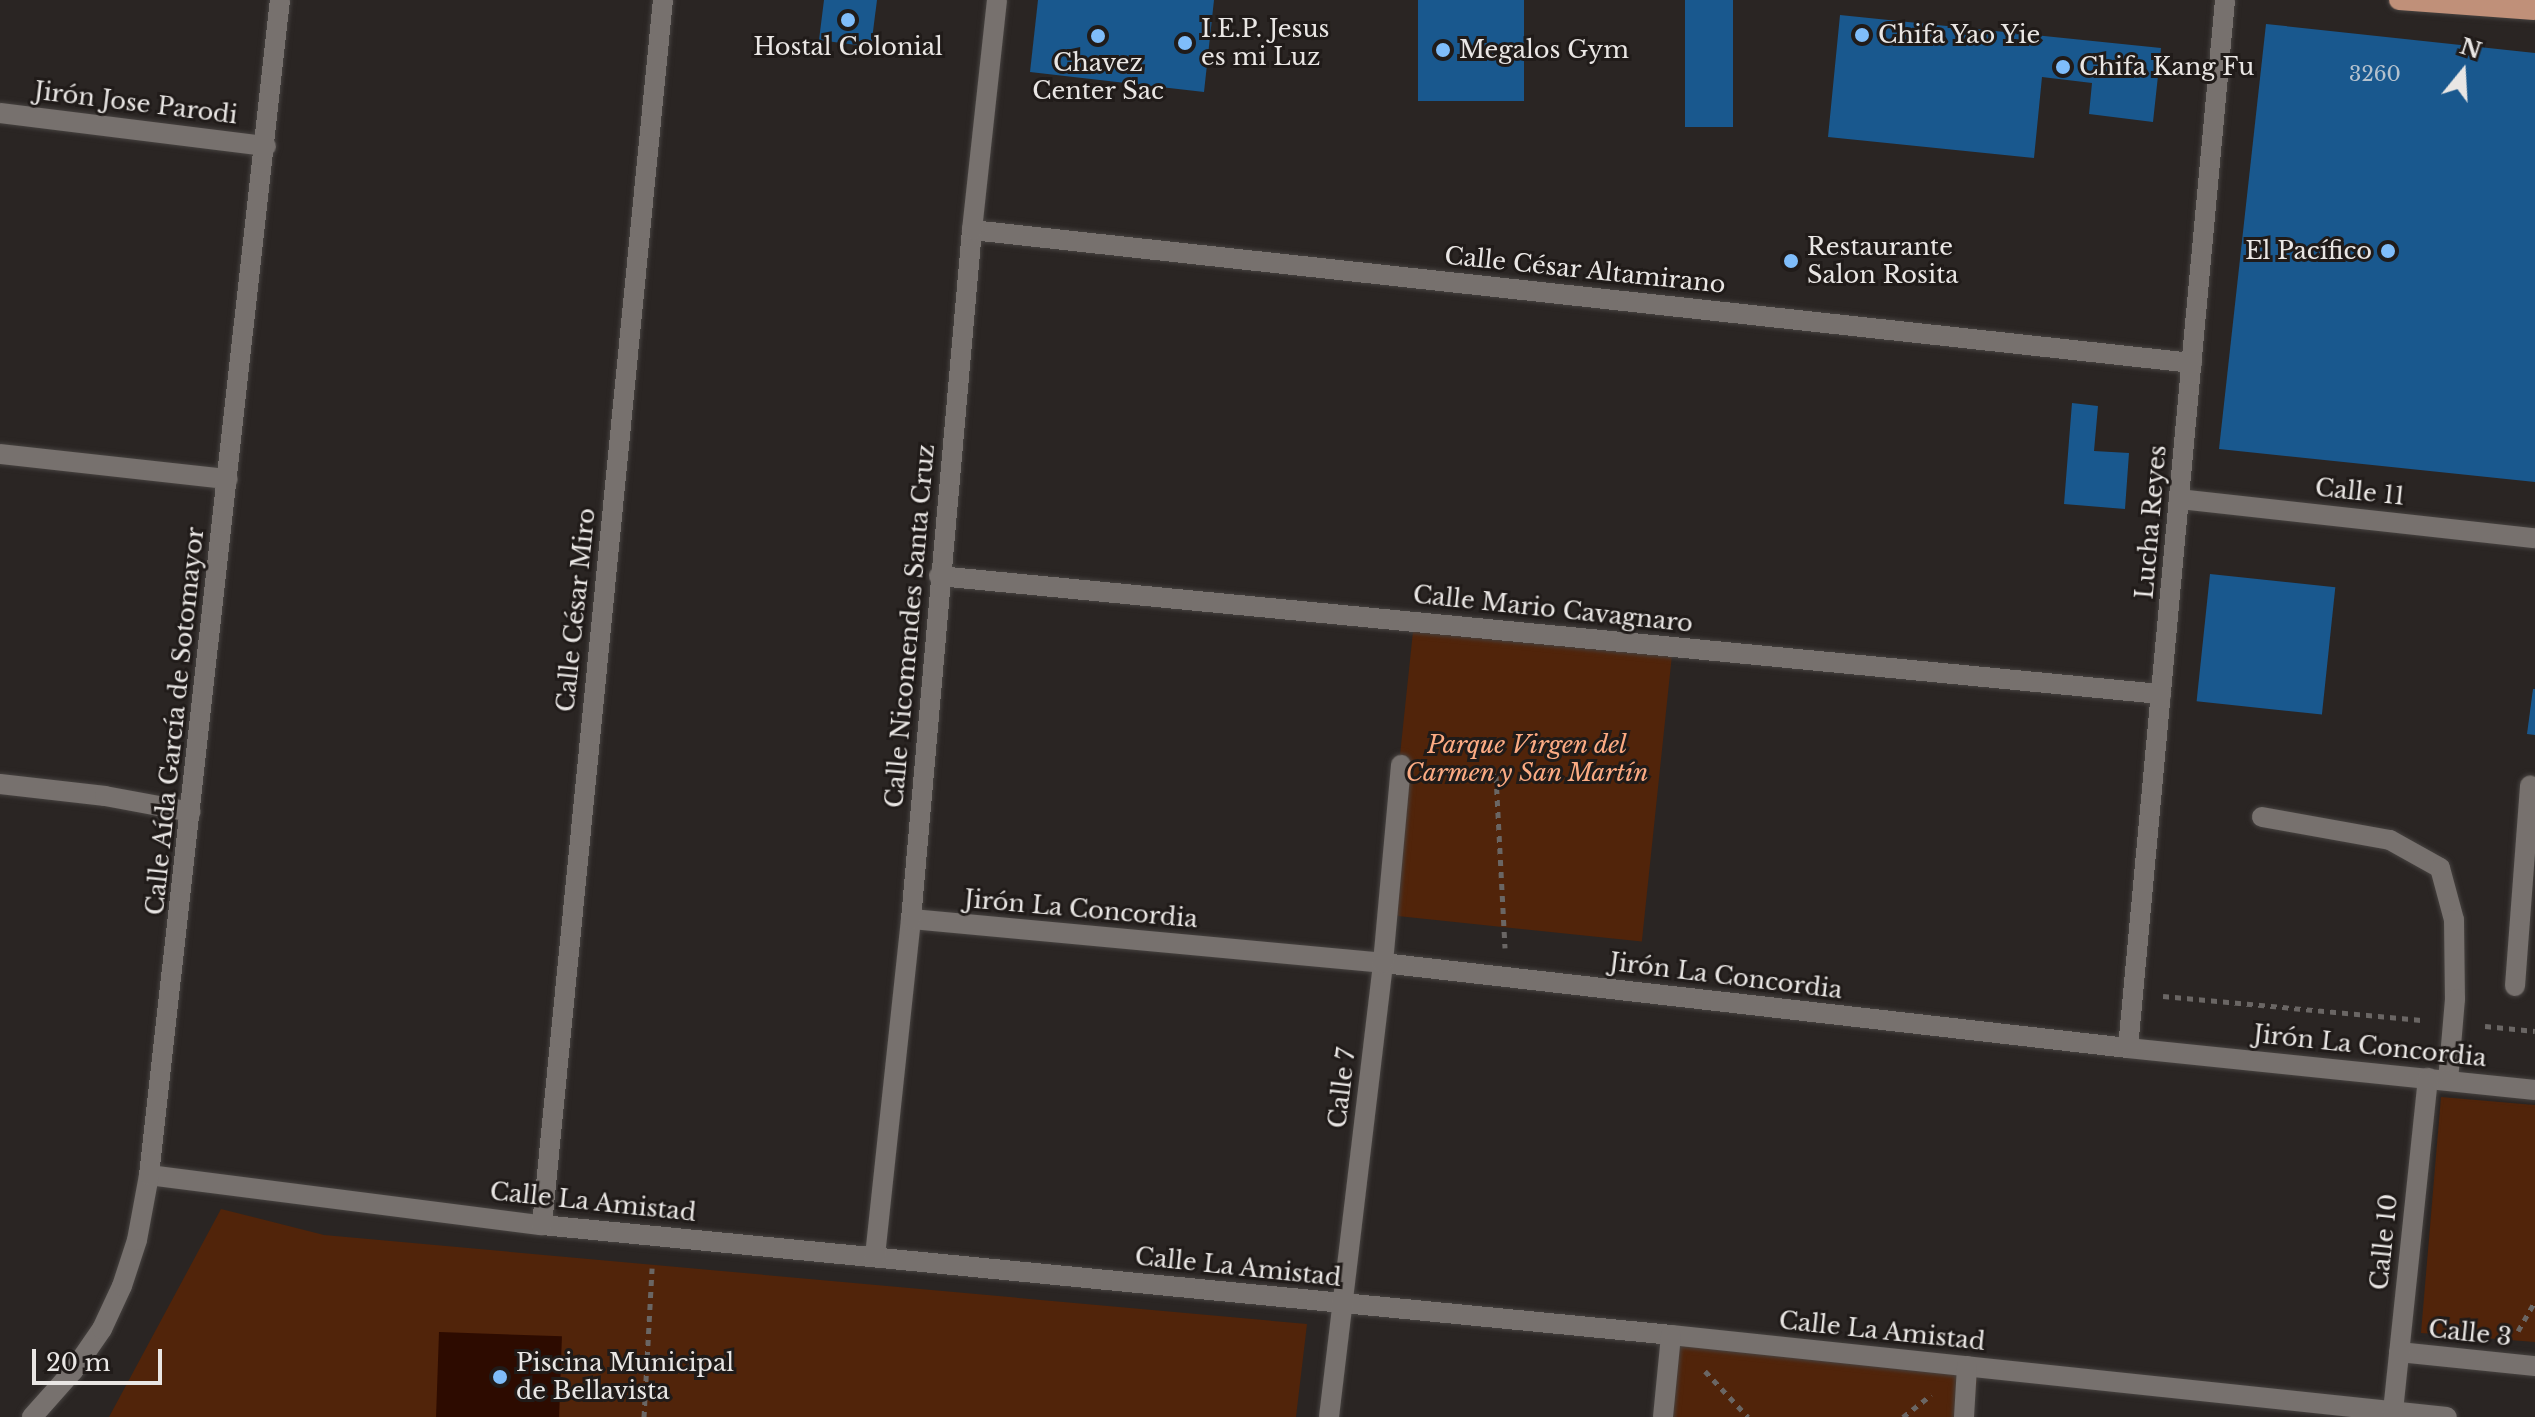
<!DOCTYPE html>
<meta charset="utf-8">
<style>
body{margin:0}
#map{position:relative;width:2535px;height:1417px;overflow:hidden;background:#2a2523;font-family:"Libre Baskerville",serif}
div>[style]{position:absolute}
.green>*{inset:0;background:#51240a;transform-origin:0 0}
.water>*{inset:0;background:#2d0b00;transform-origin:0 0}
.building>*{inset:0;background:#19588e;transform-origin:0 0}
.path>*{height:5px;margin-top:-2.5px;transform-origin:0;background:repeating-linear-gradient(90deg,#6a6664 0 6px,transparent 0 12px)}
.roads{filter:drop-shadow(0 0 2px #464240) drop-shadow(0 0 2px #464240)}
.minor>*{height:20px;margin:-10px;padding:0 10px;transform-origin:10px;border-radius:10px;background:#77716e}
.major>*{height:20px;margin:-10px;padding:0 10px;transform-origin:10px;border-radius:10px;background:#c09079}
.dots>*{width:22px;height:22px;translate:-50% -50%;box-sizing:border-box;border:4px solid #201b19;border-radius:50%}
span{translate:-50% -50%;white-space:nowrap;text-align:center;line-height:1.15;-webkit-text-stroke:6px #201b19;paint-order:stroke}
.number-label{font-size:20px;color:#b5c2ce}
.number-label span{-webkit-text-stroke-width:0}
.poi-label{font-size:24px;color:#e9e6e4}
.left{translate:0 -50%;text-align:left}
.right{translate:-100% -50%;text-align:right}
.street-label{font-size:24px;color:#e9e6e4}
.park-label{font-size:24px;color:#fcab83;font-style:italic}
.north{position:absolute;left:2423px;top:32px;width:80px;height:80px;-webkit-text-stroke:6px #201b19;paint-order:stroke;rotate:18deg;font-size:22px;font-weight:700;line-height:32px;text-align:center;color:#e9e6e4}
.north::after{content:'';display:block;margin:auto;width:28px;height:36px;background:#e9e6e4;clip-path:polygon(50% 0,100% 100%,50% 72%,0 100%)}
.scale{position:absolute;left:32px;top:1349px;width:130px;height:36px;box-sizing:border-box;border:4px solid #e9e6e4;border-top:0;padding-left:10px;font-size:24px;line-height:28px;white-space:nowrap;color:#e9e6e4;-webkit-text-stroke:6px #201b19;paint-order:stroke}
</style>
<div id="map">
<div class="green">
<div style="left:1414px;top:622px;width:260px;height:294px;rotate:6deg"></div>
<div style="clip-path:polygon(2441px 1097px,2535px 1105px,2535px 1342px,2421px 1333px)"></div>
<div style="clip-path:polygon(221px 1209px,324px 1235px,1307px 1324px,1296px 1417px,109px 1417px)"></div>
<div style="clip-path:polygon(1675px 1333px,1978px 1371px,1973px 1417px,1665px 1417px)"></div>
</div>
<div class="water">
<div style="left:439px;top:1332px;width:123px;height:85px;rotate:2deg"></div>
</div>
<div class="building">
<div style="clip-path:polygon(824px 0,877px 0,871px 47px,819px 40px)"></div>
<div style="clip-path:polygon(1038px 0,1214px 0,1204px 92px,1030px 72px)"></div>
<div style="left:1418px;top:0;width:106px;height:101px"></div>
<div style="left:1685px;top:0;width:48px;height:127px"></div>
<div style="clip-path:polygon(1840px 15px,2161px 48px,2153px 122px,2089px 114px,2092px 83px,2042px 77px,2034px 158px,1828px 137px)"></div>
<div style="clip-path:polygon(2266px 24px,2535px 53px,2535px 482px,2219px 449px)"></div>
<div style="clip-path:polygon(2072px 403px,2098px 406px,2094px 451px,2129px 453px,2125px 509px,2064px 504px)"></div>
<div style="left:2210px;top:574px;width:126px;height:128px;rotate:6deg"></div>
<div style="clip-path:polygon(2533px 689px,2535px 689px,2535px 735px,2527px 734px)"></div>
</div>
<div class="path">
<div style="left:1430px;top:768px;width:66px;rotate:6.9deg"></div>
<div style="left:1496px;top:776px;width:172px;rotate:87deg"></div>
<div style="left:2163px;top:996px;width:262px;rotate:5.3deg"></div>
<div style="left:2485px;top:1026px;width:50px;rotate:5.7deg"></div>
<div style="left:2518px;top:1331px;width:34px;rotate:-60deg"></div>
<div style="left:1705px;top:1371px;width:63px;rotate:46.9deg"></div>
<div style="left:644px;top:1417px;width:149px;rotate:-86.9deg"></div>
<div style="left:1903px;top:1417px;width:36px;rotate:-38deg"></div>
</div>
<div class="roads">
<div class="minor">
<div style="left:0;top:113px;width:268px;rotate:7.1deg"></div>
<div style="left:972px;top:230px;width:1227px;rotate:6.22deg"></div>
<div style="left:0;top:454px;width:229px;rotate:6.3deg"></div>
<div style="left:2179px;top:499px;width:358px;rotate:6.3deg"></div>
<div style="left:939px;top:576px;width:1228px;rotate:5.52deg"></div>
<div style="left:0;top:784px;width:106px;rotate:6.5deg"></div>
<div style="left:105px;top:796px;width:87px;rotate:10.5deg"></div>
<div style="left:2262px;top:817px;width:130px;rotate:10.2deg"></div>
<div style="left:2390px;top:840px;width:57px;rotate:29.2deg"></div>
<div style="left:2440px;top:868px;width:54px;rotate:74.9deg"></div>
<div style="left:2454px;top:920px;width:79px;rotate:89.3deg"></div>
<div style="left:2455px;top:999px;width:81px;rotate:94.9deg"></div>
<div style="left:911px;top:919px;width:474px;rotate:5.3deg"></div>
<div style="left:1383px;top:963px;width:750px;rotate:6.51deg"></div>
<div style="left:2128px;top:1048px;width:409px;rotate:5.9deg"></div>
<div style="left:2515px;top:986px;width:201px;rotate:-85.7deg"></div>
<div style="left:2128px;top:1048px;width:1052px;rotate:-84.71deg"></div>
<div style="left:149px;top:1175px;width:396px;rotate:7.3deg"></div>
<div style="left:542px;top:1225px;width:1134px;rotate:5.56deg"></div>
<div style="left:1671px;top:1335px;width:780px;rotate:6.03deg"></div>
<div style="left:542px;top:1225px;width:1231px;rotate:-84.36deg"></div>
<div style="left:875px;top:1256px;width:339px;rotate:-83.9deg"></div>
<div style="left:911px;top:919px;width:692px;rotate:-84.94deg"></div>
<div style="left:972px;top:230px;width:231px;rotate:-83.8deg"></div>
<div style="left:2399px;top:1352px;width:137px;rotate:5.9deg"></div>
<div style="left:2393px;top:1411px;width:335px;rotate:-84deg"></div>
<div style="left:32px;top:1417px;width:62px;rotate:-48.3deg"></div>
<div style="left:73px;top:1371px;width:51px;rotate:-55.4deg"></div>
<div style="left:102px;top:1329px;width:47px;rotate:-65.1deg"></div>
<div style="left:122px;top:1286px;width:48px;rotate:-71.9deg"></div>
<div style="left:137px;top:1240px;width:66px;rotate:-79.5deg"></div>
<div style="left:149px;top:1175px;width:1182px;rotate:-83.64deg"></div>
<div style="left:1329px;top:1417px;width:457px;rotate:-83.2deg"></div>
<div style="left:1383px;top:963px;width:199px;rotate:-84.8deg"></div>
<div style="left:1663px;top:1417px;width:82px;rotate:-84.4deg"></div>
<div style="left:1964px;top:1417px;width:51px;rotate:-86.6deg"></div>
</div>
<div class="major">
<div style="left:2399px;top:0;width:136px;rotate:4.2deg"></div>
</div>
</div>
<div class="dots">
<div style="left:848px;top:20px;background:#7fbdfa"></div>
<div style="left:1862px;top:35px;background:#7fbdfa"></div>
<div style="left:1098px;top:36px;background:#7fbdfa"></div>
<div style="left:1185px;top:43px;background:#7fbdfa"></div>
<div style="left:1443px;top:50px;background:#7fbdfa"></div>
<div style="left:2063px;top:67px;background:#7fbdfa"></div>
<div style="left:2388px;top:251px;background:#7fbdfa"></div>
<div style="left:1791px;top:261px;background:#7fbdfa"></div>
<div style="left:500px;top:1377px;background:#7fbdfa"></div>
</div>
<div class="number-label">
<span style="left:2375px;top:74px">3260</span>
</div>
<div class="poi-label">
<span class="left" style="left:1201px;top:43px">I.E.P. Jesus<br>es mi Luz</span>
<span class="left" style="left:1878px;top:35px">Chifa Yao Yie</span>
<span style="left:848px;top:47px">Hostal Colonial</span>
<span class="left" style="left:1459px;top:50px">Megalos Gym</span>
<span style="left:1098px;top:77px">Chavez<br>Center Sac</span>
<span class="left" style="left:2079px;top:67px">Chifa Kang Fu</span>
<span class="left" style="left:1807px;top:261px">Restaurante<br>Salon Rosita</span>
<span class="right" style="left:2372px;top:251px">El Pacífico</span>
<span class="left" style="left:516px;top:1377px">Piscina Municipal<br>de Bellavista</span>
</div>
<div class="street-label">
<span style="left:136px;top:103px;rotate:7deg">Jirón Jose Parodi</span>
<span style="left:1585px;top:270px;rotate:6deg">Calle César Altamirano</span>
<span style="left:2360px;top:492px;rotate:6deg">Calle 11</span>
<span style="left:2151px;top:522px;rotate:-85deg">Lucha Reyes</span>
<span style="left:1553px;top:609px;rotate:6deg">Calle Mario Cavagnaro</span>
<span style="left:576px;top:610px;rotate:-84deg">Calle César Miro</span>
<span style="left:910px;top:626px;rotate:-85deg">Calle Nicomendes Santa Cruz</span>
<span style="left:175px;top:721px;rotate:-84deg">Calle Aída García de Sotomayor</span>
<span style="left:1081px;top:909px;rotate:5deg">Jirón La Concordia</span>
<span style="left:1726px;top:976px;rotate:7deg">Jirón La Concordia</span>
<span style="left:2370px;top:1046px;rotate:6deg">Jirón La Concordia</span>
<span style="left:1342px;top:1088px;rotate:-83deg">Calle 7</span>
<span style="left:593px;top:1202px;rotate:6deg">Calle La Amistad</span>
<span style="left:2384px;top:1242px;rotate:-84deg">Calle 10</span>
<span style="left:1238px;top:1267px;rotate:6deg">Calle La Amistad</span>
<span style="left:1882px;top:1331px;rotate:6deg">Calle La Amistad</span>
<span style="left:2470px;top:1333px;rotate:6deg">Calle 3</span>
</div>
<div class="park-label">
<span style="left:1527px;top:759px">Parque Virgen del<br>Carmen y San Martín</span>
</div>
<div class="north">N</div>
<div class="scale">20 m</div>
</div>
